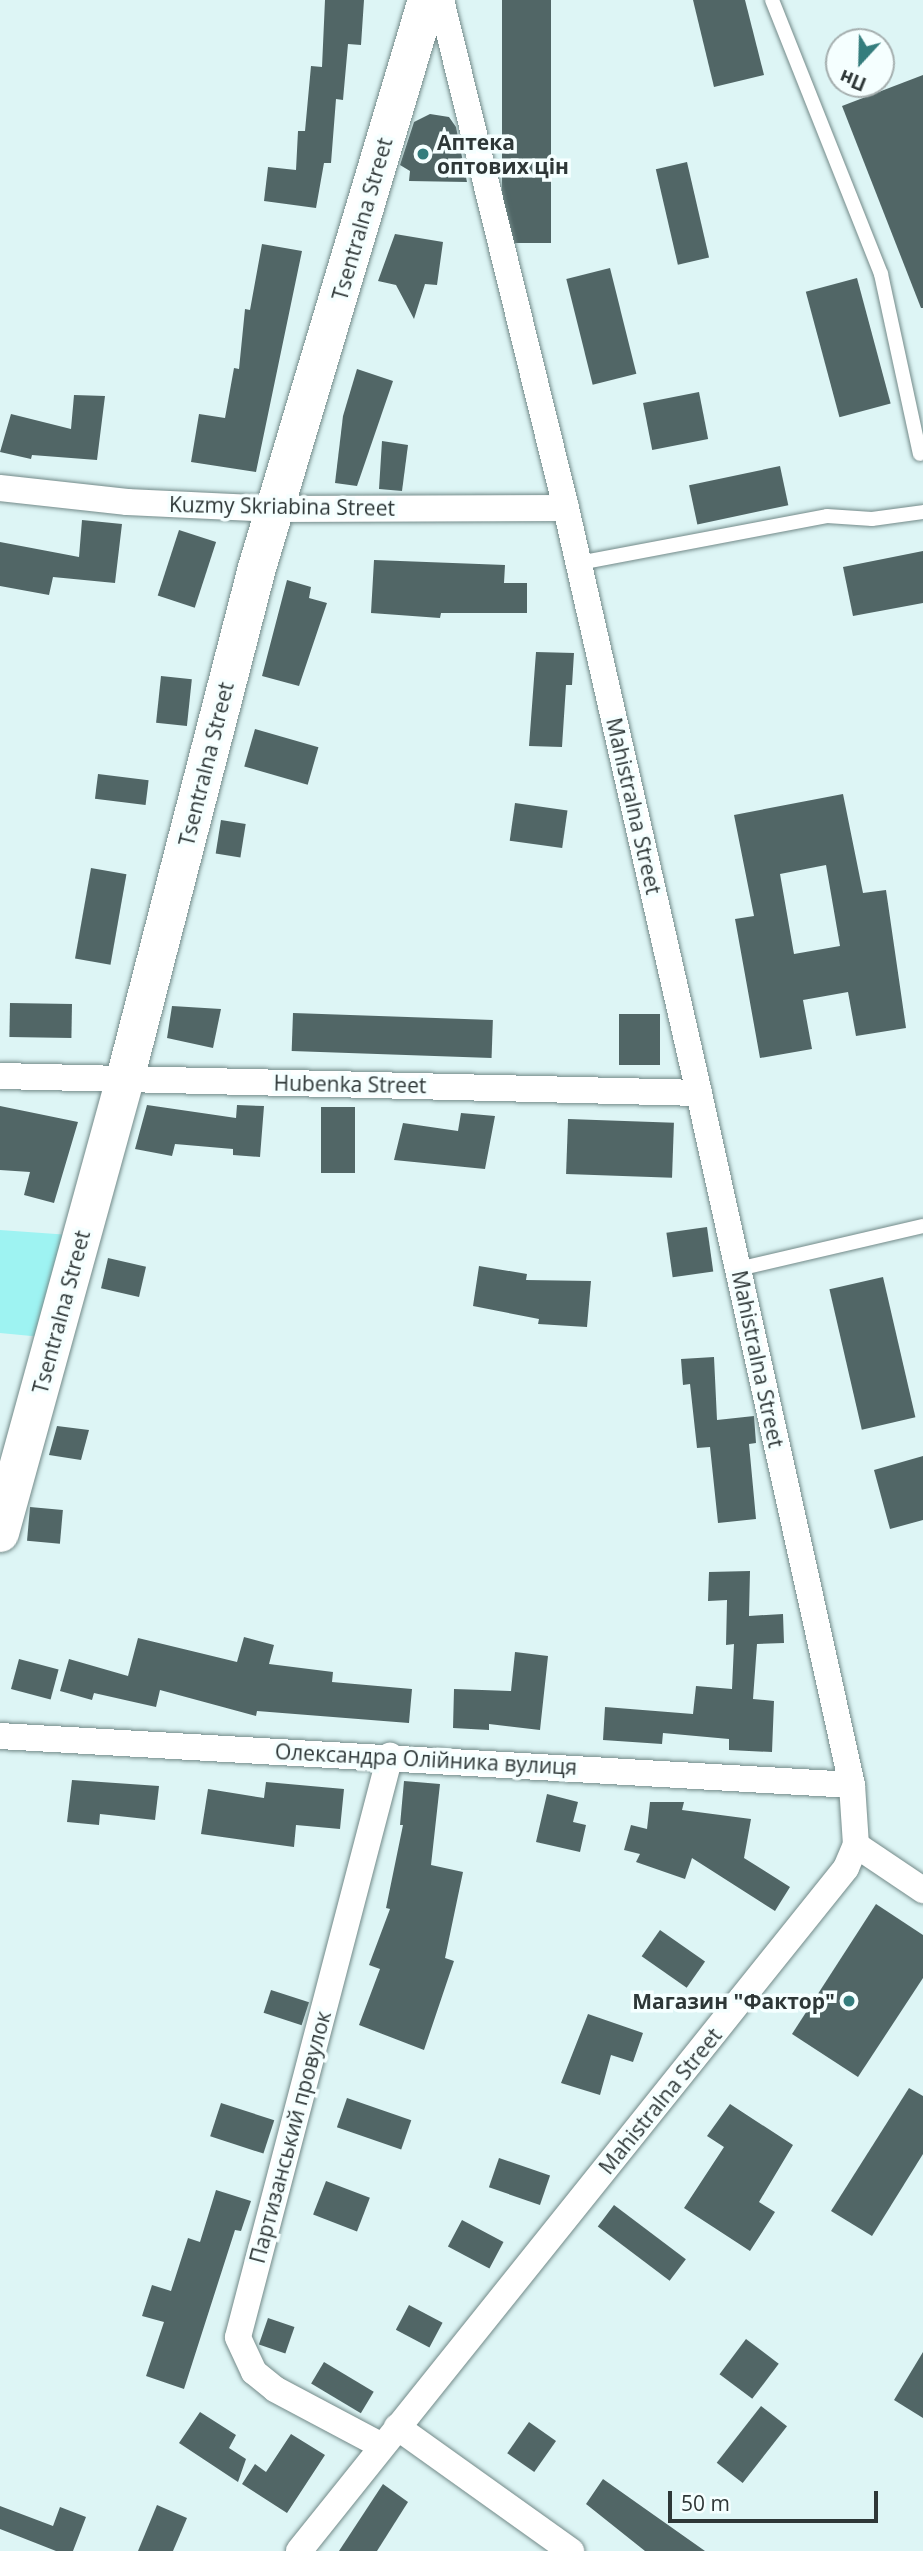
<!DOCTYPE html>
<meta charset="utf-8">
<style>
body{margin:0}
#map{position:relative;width:923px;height:2551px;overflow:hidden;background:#ddf5f5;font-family:"Open Sans",sans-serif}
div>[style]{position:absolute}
.green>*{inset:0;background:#9ef3f2}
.building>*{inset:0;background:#516666;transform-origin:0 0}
.roads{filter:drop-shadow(0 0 2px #738a89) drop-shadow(0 0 2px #738a89)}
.service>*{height:14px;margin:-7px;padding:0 7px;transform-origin:7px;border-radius:7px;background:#fff}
.minor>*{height:26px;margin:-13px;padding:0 13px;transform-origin:13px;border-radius:13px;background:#fff}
.secondary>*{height:38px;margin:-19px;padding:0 19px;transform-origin:19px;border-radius:19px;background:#fff}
.dots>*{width:19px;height:19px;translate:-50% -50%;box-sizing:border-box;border:4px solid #f5ffff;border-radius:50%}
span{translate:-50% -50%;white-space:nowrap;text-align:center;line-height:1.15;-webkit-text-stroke:7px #f5ffff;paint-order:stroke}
.poi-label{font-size:21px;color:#2e3737;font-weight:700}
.left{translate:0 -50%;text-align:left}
.right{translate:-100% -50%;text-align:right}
.street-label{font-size:21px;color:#2e3737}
.north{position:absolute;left:825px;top:28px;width:70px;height:70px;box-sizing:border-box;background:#f5ffff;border:2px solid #a5afaf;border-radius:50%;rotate:202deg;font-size:19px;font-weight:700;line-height:28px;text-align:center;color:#2e3737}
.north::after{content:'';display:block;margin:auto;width:24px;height:32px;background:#347d7d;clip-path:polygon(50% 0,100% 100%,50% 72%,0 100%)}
.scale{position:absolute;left:668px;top:2491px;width:210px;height:32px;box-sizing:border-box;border:4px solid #2e3737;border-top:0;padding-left:9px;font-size:21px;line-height:24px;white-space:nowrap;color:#2e3737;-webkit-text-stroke:5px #f5ffff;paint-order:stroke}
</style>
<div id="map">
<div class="green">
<div style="clip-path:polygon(0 1230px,70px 1235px,42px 1337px,0 1333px)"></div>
</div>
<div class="building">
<div style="clip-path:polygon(325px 0,364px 0,361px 45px,348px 44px,343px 100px,336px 99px,331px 163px,324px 163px,316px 208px,264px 201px,268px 167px,296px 170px,298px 131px,305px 131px,311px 66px,322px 67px)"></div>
<div style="left:502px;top:0;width:49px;height:243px"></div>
<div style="clip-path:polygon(693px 0,745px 0,764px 75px,714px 87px)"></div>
<div style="clip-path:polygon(923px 75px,923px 308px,921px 308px,842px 106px)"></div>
<div style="clip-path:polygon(430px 114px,449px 117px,456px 127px,467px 182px,409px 181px,410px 171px,400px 165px,414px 122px)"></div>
<div style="left:687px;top:162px;width:98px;height:32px;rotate:77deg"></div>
<div style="clip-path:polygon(395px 234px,443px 242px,437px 285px,425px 284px,414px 319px,396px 285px,378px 281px)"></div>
<div style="clip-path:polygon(262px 244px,302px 251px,256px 472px,191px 462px,199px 414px,225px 418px,234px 368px,239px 369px,245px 309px,250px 310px)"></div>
<div style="left:610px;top:268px;width:109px;height:45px;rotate:76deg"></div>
<div style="left:857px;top:278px;width:130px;height:53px;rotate:75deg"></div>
<div style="clip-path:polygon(357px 369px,393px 381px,357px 486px,335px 483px,343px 416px)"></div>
<div style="left:699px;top:392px;width:48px;height:57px;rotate:79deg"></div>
<div style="clip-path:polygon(74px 395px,105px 396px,97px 460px,32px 455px,31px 459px,0 452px,11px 414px,71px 429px)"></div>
<div style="clip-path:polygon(382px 441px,408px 445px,402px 491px,379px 489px)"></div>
<div style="left:780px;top:466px;width:40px;height:93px;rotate:78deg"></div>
<div style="clip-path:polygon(82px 520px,122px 524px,115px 583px,53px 577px,49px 595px,0 586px,0 542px,79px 557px)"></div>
<div style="left:179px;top:530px;width:39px;height:69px;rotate:18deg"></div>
<div style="clip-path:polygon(923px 551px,923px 603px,853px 616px,843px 567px)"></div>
<div style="clip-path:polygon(374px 560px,505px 565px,504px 583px,527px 583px,527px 613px,441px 613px,440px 618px,371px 613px)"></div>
<div style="clip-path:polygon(287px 580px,311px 587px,309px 598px,327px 603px,299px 686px,262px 676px)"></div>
<div style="clip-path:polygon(536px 652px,574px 653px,572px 685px,566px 685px,562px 747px,529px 746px)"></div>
<div style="left:161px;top:676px;width:31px;height:47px;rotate:6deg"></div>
<div style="left:255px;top:729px;width:66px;height:39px;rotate:16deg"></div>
<div style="left:98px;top:774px;width:51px;height:25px;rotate:7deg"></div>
<div style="clip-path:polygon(evenodd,843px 794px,863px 893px,886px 890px,906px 1028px,856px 1036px,848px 992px,803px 1000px,812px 1049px,760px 1058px,735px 919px,754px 916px,734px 815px,843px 794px,826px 865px,840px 946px,794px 954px,780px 874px,826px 865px)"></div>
<div style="left:515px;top:803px;width:53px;height:38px;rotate:8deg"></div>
<div style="left:221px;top:820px;width:25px;height:34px;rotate:9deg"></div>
<div style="left:91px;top:868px;width:36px;height:92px;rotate:10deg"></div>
<div style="left:10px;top:1003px;width:62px;height:34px;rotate:1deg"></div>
<div style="clip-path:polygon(172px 1006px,221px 1009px,213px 1048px,167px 1038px)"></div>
<div style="left:293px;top:1013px;width:200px;height:38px;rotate:2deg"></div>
<div style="left:660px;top:1014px;width:51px;height:41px;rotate:90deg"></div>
<div style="clip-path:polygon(147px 1105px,236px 1118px,237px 1105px,264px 1106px,260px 1157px,233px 1155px,233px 1149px,175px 1144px,172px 1156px,135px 1149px)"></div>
<div style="clip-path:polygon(0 1106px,78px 1122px,54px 1203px,24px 1195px,30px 1172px,0 1170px)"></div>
<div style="left:321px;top:1107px;width:34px;height:66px"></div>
<div style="clip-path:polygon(461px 1113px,495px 1116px,485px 1169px,394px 1160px,403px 1123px,458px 1131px)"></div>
<div style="left:568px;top:1119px;width:106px;height:55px;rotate:2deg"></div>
<div style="left:707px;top:1227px;width:45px;height:41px;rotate:82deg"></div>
<div style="left:108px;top:1258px;width:39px;height:31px;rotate:13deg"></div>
<div style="clip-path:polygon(479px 1266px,527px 1274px,526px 1280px,591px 1281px,587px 1327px,538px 1324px,539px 1319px,473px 1306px)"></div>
<div style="left:883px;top:1277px;width:144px;height:55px;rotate:77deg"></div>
<div style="clip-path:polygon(714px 1357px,717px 1420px,754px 1416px,756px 1443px,749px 1444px,756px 1519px,718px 1523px,710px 1447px,697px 1448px,690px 1384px,683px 1385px,681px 1359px)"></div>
<div style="clip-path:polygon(57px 1426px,89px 1430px,81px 1460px,49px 1455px)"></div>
<div style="clip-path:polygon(923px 1456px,923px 1520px,890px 1529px,874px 1470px)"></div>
<div style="left:30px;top:1507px;width:33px;height:34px;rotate:5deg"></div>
<div style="clip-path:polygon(750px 1571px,749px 1616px,783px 1614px,784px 1643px,757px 1644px,753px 1699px,774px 1701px,772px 1752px,729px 1750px,729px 1739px,663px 1733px,662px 1744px,603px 1740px,605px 1707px,693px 1714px,696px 1686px,732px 1689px,734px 1644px,726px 1645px,727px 1600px,708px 1601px,709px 1572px)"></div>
<div style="clip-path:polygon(244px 1637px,274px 1645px,269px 1664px,333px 1672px,332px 1682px,412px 1689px,409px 1723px,257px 1711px,256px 1716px,160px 1690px,156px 1707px,94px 1693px,92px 1700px,60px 1691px,69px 1659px,128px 1676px,138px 1638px,237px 1662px)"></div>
<div style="clip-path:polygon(515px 1652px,548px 1656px,540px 1730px,489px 1724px,489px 1730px,453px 1728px,454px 1689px,511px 1691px)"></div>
<div style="left:19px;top:1659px;width:41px;height:31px;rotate:15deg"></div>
<div style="clip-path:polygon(72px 1780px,159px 1786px,155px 1820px,100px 1814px,99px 1825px,67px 1822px)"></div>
<div style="clip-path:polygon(404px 1781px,440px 1784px,431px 1865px,463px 1872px,445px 1958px,454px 1961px,424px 2050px,359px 2025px,380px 1969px,369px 1965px,390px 1909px,386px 1908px,403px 1825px,400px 1825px)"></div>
<div style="clip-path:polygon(266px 1782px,344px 1789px,340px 1829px,296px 1825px,294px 1847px,201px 1834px,208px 1789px,264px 1798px)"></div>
<div style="clip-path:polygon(547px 1794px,578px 1802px,573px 1822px,586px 1825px,580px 1852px,536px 1842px)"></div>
<div style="clip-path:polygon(650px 1802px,684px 1802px,682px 1810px,751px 1819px,744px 1858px,790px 1887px,775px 1911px,692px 1858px,685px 1879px,636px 1862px,640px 1854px,624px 1850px,631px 1825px,647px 1829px)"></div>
<div style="clip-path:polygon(876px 1904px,923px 1935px,923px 1978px,858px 2077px,792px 2034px)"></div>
<div style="left:660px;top:1930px;width:55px;height:32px;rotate:35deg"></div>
<div style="left:271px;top:1990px;width:40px;height:24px;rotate:18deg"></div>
<div style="clip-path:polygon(588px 2014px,643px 2033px,633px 2062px,611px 2055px,600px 2095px,561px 2083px)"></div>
<div style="clip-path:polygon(909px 2088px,923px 2096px,923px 2154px,872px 2236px,831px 2211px)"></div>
<div style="left:347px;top:2098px;width:68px;height:31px;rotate:19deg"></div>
<div style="left:221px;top:2103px;width:56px;height:35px;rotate:18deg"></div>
<div style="clip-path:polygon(730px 2104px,793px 2145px,759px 2202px,775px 2212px,750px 2251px,684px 2208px,724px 2147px,707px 2136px)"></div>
<div style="left:499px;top:2158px;width:54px;height:31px;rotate:19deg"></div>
<div style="left:326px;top:2181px;width:47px;height:36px;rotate:21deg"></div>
<div style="clip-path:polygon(216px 2190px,251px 2201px,241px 2231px,235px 2230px,184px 2389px,146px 2376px,164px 2322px,142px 2316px,152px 2285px,171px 2291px,188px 2238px,200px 2242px)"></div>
<div style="left:614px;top:2205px;width:90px;height:27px;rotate:37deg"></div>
<div style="left:462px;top:2220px;width:47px;height:30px;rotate:28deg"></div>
<div style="left:409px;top:2305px;width:38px;height:28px;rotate:28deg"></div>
<div style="left:268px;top:2318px;width:28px;height:28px;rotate:19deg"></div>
<div style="left:746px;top:2339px;width:41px;height:44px;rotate:37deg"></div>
<div style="clip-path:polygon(923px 2352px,923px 2418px,894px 2400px)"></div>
<div style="left:324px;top:2362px;width:58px;height:25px;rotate:31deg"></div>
<div style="left:761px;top:2406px;width:33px;height:72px;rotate:38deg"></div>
<div style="clip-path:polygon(200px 2412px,236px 2435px,229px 2448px,246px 2459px,238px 2482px,179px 2443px)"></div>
<div style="left:529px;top:2422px;width:33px;height:38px;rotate:35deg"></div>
<div style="clip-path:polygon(291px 2434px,325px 2455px,287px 2513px,242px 2484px,255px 2464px,266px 2472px)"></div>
<div style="clip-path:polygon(603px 2479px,644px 2508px,705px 2551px,645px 2551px,586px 2504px)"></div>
<div style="clip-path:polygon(383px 2484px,408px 2502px,377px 2551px,339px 2551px)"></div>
<div style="clip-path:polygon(157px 2505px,187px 2518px,173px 2551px,138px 2551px)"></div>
<div style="clip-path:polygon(0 2506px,53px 2526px,60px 2507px,86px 2517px,73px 2551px,56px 2551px,0 2529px)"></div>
</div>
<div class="roads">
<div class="service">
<div style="left:772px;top:0;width:295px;rotate:68.3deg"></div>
<div style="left:881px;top:274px;width:184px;rotate:77.8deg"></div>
<div style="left:579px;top:563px;width:252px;rotate:-10.7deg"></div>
<div style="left:827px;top:516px;width:45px;rotate:3.8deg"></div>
<div style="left:872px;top:519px;width:51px;rotate:-7.8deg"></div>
<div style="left:738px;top:1269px;width:190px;rotate:-13.1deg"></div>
</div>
<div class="minor">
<div style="left:0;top:488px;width:128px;rotate:6.3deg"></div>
<div style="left:127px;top:502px;width:148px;rotate:2.7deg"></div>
<div style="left:275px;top:509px;width:291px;rotate:-0.2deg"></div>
<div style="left:0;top:1076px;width:699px;rotate:1.39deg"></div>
<div style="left:0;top:1736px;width:853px;rotate:3.29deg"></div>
<div style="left:856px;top:1845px;width:81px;rotate:33.9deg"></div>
<div style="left:397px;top:2427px;width:214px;rotate:35.5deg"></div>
<div style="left:382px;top:2446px;width:121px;rotate:-152deg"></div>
<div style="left:275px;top:2389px;width:27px;rotate:-141deg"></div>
<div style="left:254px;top:2372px;width:38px;rotate:-115deg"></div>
<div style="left:238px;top:2337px;width:601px;rotate:-75.34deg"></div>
<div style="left:299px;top:2551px;width:875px;rotate:-51.31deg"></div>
<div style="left:846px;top:1868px;width:25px;rotate:-67deg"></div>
<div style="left:856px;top:1845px;width:60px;rotate:-93.8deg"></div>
<div style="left:852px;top:1785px;width:709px;rotate:-102.47deg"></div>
<div style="left:699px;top:1093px;width:600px;rotate:-102.81deg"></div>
<div style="left:566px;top:508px;width:523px;rotate:-103.82deg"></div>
</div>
<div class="secondary">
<div style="left:0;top:1533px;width:471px;rotate:-74.6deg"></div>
<div style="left:125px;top:1079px;width:528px;rotate:-75.52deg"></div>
<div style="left:257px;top:568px;width:593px;rotate:-73.34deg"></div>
</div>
</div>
<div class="dots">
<div style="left:423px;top:154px;background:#347d7d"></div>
<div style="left:849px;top:2001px;background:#347d7d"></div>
</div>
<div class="poi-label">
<span class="left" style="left:437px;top:154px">Аптека<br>оптових цін</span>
<span class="right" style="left:835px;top:2001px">Магазин "Фактор"</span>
</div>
<div class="street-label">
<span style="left:362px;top:219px;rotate:-74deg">Tsentralna Street</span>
<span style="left:282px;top:506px;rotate:1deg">Kuzmy Skriabina Street</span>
<span style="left:206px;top:764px;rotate:-76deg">Tsentralna Street</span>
<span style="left:634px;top:806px;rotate:77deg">Mahistralna Street</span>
<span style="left:350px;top:1084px;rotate:1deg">Hubenka Street</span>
<span style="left:61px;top:1312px;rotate:-75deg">Tsentralna Street</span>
<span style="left:758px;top:1359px;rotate:78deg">Mahistralna Street</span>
<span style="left:426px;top:1759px;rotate:3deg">Олександра Олійника вулиця</span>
<span style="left:660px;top:2101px;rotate:-51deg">Mahistralna Street</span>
<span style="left:290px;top:2137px;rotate:-75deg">Партизанський провулок</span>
</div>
<div class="north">Пн</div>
<div class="scale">50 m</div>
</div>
